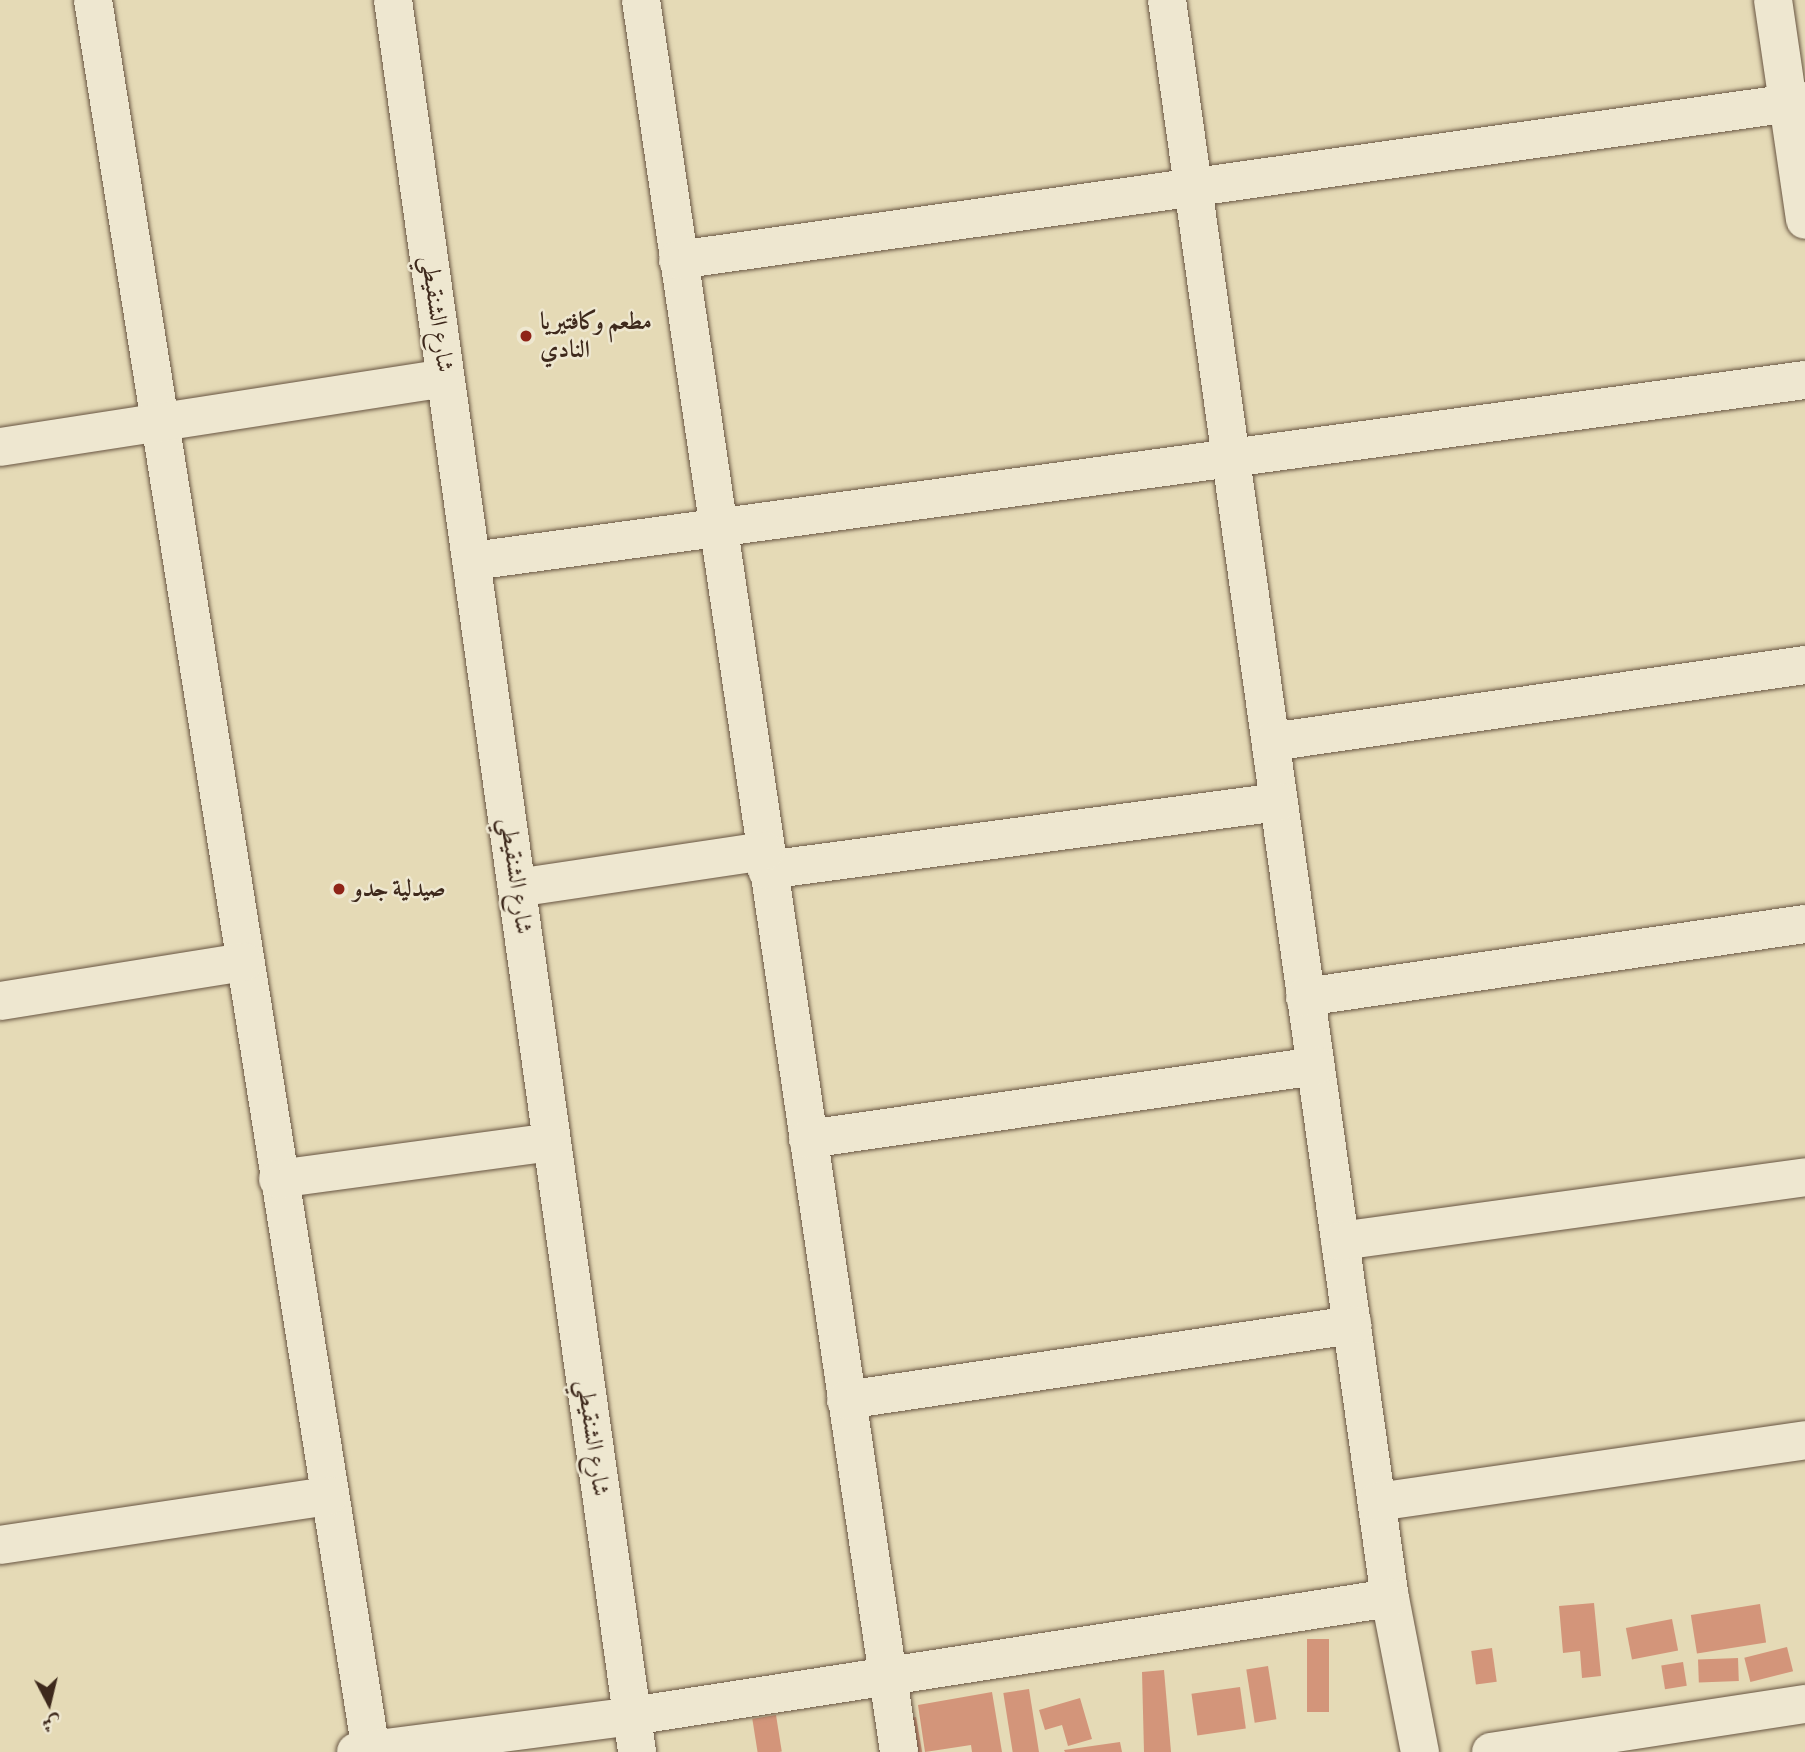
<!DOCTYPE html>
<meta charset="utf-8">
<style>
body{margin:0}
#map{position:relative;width:1805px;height:1752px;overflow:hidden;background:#e5dab6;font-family:Alegreya,Amiri,serif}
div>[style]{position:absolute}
.building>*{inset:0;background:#d3957a;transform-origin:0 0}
.roads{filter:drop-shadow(0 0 2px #685542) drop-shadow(0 0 2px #685542)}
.minor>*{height:38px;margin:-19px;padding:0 19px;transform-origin:19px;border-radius:19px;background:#eee7d0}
.tertiary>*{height:38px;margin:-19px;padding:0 19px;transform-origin:19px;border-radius:19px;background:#eee7d0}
.dots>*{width:19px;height:19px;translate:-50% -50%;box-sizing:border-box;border:4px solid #eee7d0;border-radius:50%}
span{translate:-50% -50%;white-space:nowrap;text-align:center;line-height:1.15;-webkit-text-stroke:5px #eee7d0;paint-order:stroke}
.street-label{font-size:24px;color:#3e291c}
.poi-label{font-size:24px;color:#3e291c;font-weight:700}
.left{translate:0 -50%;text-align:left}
.north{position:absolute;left:14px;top:1668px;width:70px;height:70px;-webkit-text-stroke:5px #eee7d0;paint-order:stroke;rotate:173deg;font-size:19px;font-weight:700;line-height:28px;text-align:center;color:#3e291c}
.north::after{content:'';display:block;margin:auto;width:24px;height:32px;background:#3e291c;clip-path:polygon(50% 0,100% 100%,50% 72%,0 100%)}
</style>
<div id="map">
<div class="building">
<div style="clip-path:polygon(1594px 1603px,1601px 1676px,1582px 1678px,1580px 1651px,1563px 1653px,1559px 1606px)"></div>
<div style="left:1760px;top:1604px;width:39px;height:70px;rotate:81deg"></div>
<div style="left:1672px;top:1619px;width:32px;height:47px;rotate:79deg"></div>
<div style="left:1307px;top:1639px;width:22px;height:73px"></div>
<div style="left:1787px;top:1647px;width:25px;height:44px;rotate:76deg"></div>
<div style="left:1492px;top:1648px;width:34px;height:21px;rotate:82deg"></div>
<div style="left:1738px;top:1658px;width:23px;height:40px;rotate:88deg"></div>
<div style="left:1683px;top:1662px;width:24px;height:22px;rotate:81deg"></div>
<div style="left:1268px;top:1666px;width:54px;height:22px;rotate:81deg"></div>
<div style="clip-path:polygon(1164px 1670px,1171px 1752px,1144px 1752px,1142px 1672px)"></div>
<div style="left:1240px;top:1687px;width:42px;height:49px;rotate:82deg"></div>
<div style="left:1029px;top:1689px;width:64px;height:26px;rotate:81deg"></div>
<div style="clip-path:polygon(992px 1692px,1002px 1752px,972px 1752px,971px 1745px,925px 1752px,918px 1705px)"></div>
<div style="clip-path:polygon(1080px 1698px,1092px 1739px,1068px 1746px,1062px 1725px,1045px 1730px,1039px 1710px)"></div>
<div style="left:776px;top:1715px;width:37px;height:24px;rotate:81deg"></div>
<div style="left:916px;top:1717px;width:36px;height:16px;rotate:80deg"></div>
<div style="clip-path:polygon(1120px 1742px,1122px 1752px,1065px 1752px,1064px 1750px)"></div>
</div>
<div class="roads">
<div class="minor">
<div style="left:93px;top:0;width:1774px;rotate:80.98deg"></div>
<div style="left:641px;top:0;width:1771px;rotate:81.62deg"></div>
<div style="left:1167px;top:0;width:1613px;rotate:82.06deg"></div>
<div style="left:1390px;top:1598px;width:157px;rotate:79deg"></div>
<div style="left:1773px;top:0;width:222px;rotate:81.7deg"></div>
<div style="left:678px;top:260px;width:1138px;rotate:-8.03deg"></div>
<div style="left:0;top:447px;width:450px;rotate:-8.8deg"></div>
<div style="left:473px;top:561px;width:1344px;rotate:-7.74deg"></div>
<div style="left:1271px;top:742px;width:540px;rotate:-8.21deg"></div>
<div style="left:767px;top:870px;width:516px;rotate:-7.57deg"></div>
<div style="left:517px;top:888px;width:251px;rotate:-8.5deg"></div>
<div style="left:1305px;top:997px;width:505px;rotate:-8.31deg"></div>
<div style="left:0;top:1001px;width:247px;rotate:-9.1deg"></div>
<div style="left:808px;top:1139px;width:513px;rotate:-8.18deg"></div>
<div style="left:278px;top:1179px;width:276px;rotate:-7.7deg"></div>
<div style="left:1340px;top:1241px;width:469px;rotate:-7.8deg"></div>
<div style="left:846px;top:1400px;width:512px;rotate:-8.43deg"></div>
<div style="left:1377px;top:1502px;width:432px;rotate:-8.2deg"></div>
<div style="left:0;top:1545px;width:332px;rotate:-8.5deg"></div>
<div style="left:356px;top:1752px;width:278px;rotate:-7.4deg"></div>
<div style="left:632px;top:1716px;width:767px;rotate:-8.85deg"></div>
<div style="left:1491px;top:1752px;width:318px;rotate:-8.7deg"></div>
</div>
<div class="tertiary">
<div style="left:393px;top:0;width:1769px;rotate:82.07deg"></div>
</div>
</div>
<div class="dots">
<div style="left:526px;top:336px;background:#8f2418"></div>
<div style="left:339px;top:889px;background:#8f2418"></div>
</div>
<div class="street-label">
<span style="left:437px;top:314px;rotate:82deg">شارع الشنقيطي</span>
<span style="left:516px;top:876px;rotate:82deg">شارع الشنقيطي</span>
<span style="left:593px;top:1438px;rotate:82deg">شارع الشنقيطي</span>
</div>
<div class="poi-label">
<span class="left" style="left:540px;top:336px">مطعم وكافتيريا<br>النادي</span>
<span class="left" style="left:353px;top:889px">صيدلية جدو</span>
</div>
<div class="north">ش</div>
</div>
